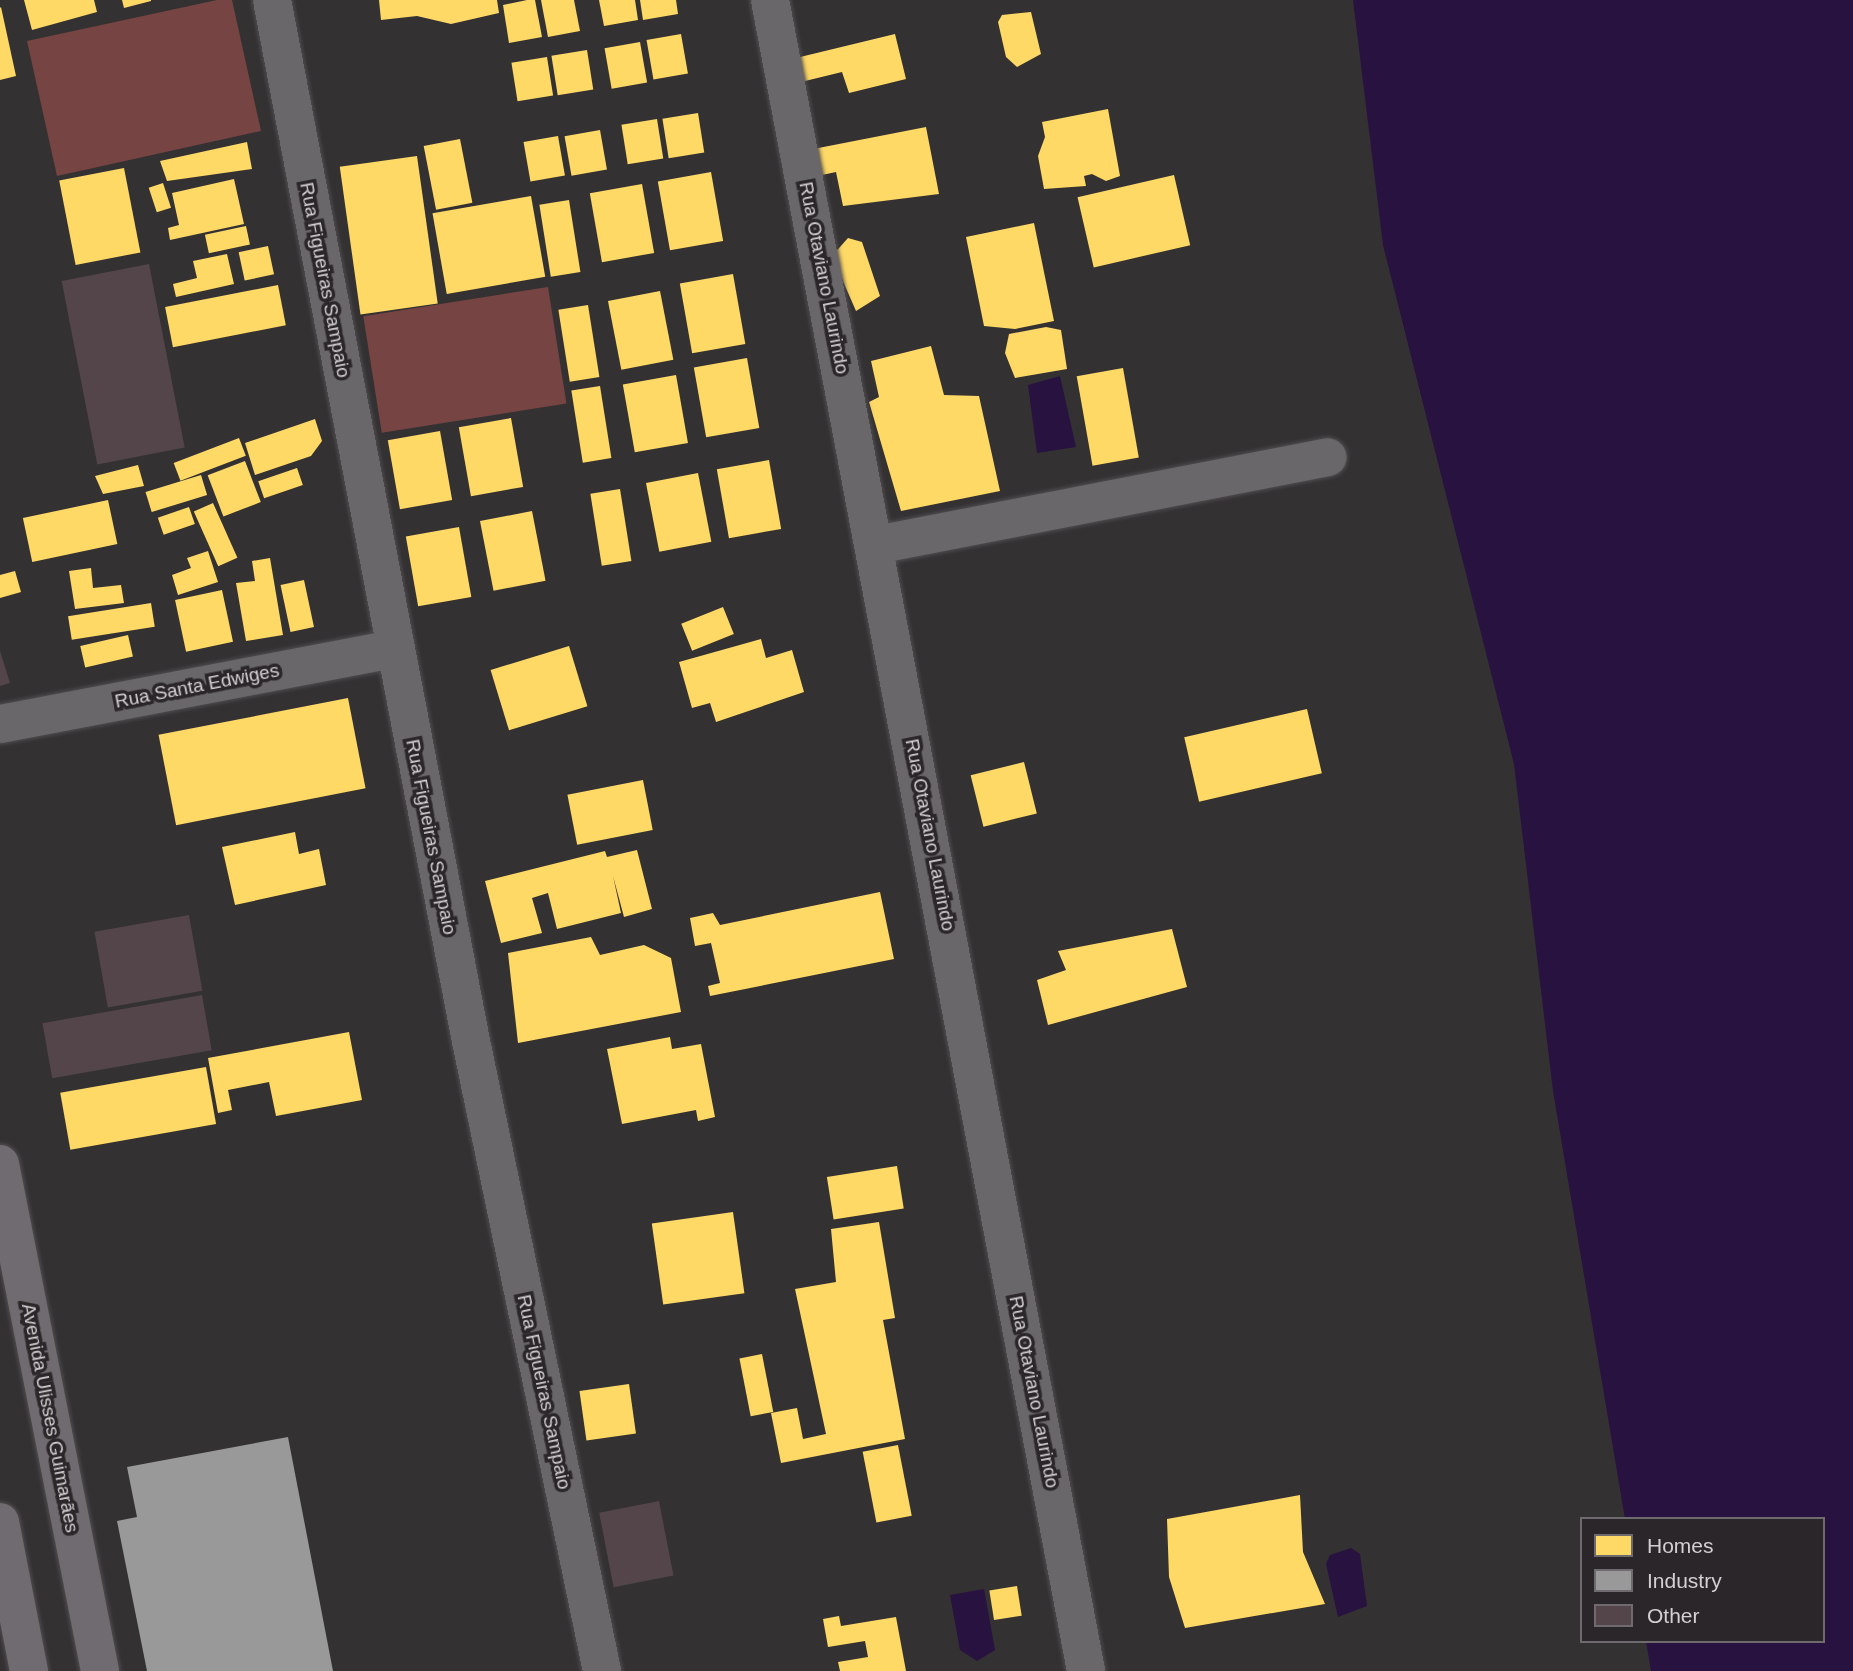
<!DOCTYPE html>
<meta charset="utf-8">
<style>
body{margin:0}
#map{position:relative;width:1853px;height:1671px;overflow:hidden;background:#343133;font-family:Helvetica,sans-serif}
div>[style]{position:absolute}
.green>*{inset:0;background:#764442;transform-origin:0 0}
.water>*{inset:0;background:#28123f}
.homes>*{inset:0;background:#ffd966;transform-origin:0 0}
.industry>*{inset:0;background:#999}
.building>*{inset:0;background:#53454a;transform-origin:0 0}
.roads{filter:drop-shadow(0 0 2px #504d4f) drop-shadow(0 0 2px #504d4f)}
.street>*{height:38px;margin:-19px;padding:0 19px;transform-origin:19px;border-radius:19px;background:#696769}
.primary>*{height:38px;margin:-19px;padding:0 19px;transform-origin:19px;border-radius:19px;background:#706b70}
span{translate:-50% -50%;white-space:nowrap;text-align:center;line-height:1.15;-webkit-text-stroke:7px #2b2629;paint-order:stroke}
.street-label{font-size:19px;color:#d3d0d2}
.legend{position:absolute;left:1580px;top:1517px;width:245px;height:126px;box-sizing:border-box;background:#2b2629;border:2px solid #6e6a6d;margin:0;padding:9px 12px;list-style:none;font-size:21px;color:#d3d0d2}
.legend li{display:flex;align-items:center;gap:14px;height:35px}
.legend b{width:35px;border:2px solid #6e6a6d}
</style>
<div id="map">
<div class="green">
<div style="clip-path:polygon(217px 0,232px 0,261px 131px,57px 176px,27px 41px)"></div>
<div style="left:548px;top:287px;width:118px;height:187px;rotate:81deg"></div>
</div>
<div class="water">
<div style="clip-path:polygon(1353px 0,1853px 0,1853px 1671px,1651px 1671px,1646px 1641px,1823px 1641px,1823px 1519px,1625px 1519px,1553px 1091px,1514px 764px,1383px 245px)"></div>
<div style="clip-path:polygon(1060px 376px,1076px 447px,1037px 453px,1028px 385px)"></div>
<div style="clip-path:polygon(1351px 1548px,1360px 1554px,1367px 1606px,1338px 1617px,1326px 1564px,1330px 1555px)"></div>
<div style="clip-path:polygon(984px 1589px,995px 1650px,977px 1661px,960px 1650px,950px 1595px)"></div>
</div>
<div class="homes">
<div style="clip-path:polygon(24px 0,94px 0,97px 12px,32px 30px)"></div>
<div style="clip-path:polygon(122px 0,151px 0,151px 1px,124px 8px)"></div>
<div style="clip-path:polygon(379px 0,497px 0,499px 13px,451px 24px,417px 16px,381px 20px)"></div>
<div style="clip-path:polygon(527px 0,535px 0,542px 37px,509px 43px,503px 5px)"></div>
<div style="clip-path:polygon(541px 0,574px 0,580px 31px,548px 37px)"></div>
<div style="clip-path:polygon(599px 0,635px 0,638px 20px,604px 26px)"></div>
<div style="clip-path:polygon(640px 0,676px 0,678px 14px,643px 20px)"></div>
<div style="clip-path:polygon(1px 7px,16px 76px,0 80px,0 8px)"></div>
<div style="clip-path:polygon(1031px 12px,1041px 54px,1017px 67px,1006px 57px,998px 22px,1002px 15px)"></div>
<div style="left:681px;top:34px;width:40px;height:35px;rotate:80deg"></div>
<div style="clip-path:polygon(895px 34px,906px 79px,849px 93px,842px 72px,801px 82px,796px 58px)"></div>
<div style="left:640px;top:42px;width:41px;height:36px;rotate:80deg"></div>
<div style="left:587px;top:50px;width:40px;height:36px;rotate:81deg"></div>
<div style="left:547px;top:57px;width:39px;height:36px;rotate:81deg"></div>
<div style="clip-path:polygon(1108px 109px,1120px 176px,1106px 181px,1092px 174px,1084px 176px,1086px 186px,1044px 189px,1038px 156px,1045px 137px,1042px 122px)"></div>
<div style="left:698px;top:113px;width:40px;height:36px;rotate:81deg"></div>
<div style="left:657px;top:119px;width:40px;height:36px;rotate:81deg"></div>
<div style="clip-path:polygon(926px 127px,939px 194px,843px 206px,836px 172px,808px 178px,803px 151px)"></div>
<div style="left:600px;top:130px;width:40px;height:36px;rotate:80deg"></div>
<div style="left:558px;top:136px;width:40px;height:35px;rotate:80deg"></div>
<div style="left:460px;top:139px;width:65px;height:37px;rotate:79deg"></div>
<div style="clip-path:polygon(247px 142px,252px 169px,167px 181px,160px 161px)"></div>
<div style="left:417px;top:156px;width:149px;height:78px;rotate:82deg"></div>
<div style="left:124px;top:168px;width:86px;height:66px;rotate:79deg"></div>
<div style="left:711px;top:172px;width:70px;height:54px;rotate:80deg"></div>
<div style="left:1174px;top:175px;width:72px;height:99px;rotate:77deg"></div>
<div style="clip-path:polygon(234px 179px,244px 224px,170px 240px,168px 228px,179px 225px,172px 193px)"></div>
<div style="left:163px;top:183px;width:26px;height:15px;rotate:72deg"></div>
<div style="left:642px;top:184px;width:70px;height:53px;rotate:80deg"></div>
<div style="left:531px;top:196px;width:82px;height:100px;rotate:80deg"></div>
<div style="left:569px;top:200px;width:73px;height:30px;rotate:81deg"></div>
<div style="clip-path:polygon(1034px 223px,1054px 321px,1015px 329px,984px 326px,966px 237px)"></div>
<div style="left:246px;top:226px;width:19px;height:42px;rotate:78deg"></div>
<div style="clip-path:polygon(848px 238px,862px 242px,880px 296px,856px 311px,832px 256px)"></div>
<div style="left:268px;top:246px;width:29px;height:30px;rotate:78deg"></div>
<div style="clip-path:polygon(227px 254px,234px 284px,176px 297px,173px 284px,197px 278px,193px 261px)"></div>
<div style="left:733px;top:274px;width:71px;height:54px;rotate:80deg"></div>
<div style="left:278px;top:285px;width:41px;height:115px;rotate:79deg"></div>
<div style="left:660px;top:291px;width:70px;height:53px;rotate:79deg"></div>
<div style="left:588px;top:305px;width:73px;height:30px;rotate:81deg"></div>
<div style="clip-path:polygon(1046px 327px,1061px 330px,1067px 369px,1015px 378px,1005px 353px,1009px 334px)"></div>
<div style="clip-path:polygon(931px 346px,944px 395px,979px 396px,1000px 491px,901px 511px,869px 402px,879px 397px,871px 361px)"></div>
<div style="left:747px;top:358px;width:71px;height:54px;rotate:80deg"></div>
<div style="left:1123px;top:368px;width:91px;height:47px;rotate:80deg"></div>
<div style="left:676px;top:375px;width:69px;height:54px;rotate:80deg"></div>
<div style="left:600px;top:386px;width:73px;height:29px;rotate:81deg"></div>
<div style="left:511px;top:418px;width:70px;height:53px;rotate:80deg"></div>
<div style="clip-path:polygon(315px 419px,322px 441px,311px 456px,255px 475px,245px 443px)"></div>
<div style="left:440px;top:431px;width:70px;height:53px;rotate:80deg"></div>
<div style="left:239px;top:438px;width:19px;height:70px;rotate:69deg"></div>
<div style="left:769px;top:460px;width:70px;height:53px;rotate:80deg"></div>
<div style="left:245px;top:461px;width:44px;height:40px;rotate:69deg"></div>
<div style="clip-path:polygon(138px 465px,144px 486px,103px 494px,95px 476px)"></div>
<div style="left:297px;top:468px;width:18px;height:41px;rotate:71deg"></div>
<div style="left:698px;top:473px;width:70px;height:53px;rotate:79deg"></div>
<div style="left:201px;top:475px;width:21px;height:58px;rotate:73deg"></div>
<div style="left:620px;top:489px;width:73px;height:30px;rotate:81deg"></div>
<div style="left:108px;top:500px;width:45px;height:87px;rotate:78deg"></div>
<div style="left:213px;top:503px;width:60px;height:21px;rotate:66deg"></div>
<div style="left:189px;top:507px;width:18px;height:33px;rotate:71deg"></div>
<div style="left:532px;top:511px;width:71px;height:53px;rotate:79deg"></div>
<div style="left:459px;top:527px;width:71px;height:54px;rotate:80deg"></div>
<div style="clip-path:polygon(208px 551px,218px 582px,178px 595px,172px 575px,191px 568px,187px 558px)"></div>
<div style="clip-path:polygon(270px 558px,283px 635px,246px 641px,236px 583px,255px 581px,252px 561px)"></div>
<div style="clip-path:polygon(91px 568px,93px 588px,121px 585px,124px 603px,75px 609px,69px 571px)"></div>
<div style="clip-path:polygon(15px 571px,21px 592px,0 598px,0 575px)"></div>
<div style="left:304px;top:580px;width:48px;height:24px;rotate:78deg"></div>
<div style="left:222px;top:590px;width:53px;height:48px;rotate:78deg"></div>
<div style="left:151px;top:603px;width:24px;height:84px;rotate:81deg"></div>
<div style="left:723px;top:607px;width:29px;height:45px;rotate:68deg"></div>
<div style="left:128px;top:635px;width:22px;height:49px;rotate:77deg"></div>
<div style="clip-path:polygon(761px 639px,766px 658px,792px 650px,804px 692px,716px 722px,710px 703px,692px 708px,679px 662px)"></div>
<div style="left:569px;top:646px;width:63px;height:82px;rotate:73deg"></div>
<div style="left:348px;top:698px;width:92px;height:193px;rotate:79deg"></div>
<div style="left:1307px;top:709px;width:66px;height:126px;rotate:77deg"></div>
<div style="left:1024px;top:762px;width:53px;height:55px;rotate:76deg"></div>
<div style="left:643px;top:780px;width:51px;height:77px;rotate:79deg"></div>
<div style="clip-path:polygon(295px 832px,299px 854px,319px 849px,326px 885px,235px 905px,222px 847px)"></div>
<div style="clip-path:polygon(637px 850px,652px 909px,624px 917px,613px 876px,621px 913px,557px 929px,548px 893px,532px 898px,542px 933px,501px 943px,485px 881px,605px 851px,607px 857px)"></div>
<div style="clip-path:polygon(880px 892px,894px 959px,710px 996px,708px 986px,720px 983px,711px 943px,695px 946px,690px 918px,713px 913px,720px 925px)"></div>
<div style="clip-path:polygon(1172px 929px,1187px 987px,1048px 1025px,1037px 980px,1066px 970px,1058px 951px)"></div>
<div style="clip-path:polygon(591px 937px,600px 955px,644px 945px,671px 958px,681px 1012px,518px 1043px,508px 953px)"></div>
<div style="clip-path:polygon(349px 1032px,362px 1100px,276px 1116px,269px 1082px,228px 1090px,232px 1110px,218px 1113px,208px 1058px)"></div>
<div style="clip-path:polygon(670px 1037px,672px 1049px,701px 1044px,715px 1117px,698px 1121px,696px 1110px,622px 1124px,607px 1049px)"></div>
<div style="left:206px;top:1067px;width:58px;height:148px;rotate:80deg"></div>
<div style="left:897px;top:1166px;width:43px;height:71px;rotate:81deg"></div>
<div style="left:733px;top:1212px;width:82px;height:82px;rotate:82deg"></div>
<div style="clip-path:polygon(879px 1222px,895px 1318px,883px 1320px,905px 1439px,781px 1463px,771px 1413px,797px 1408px,803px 1439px,826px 1434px,795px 1289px,836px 1282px,831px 1229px)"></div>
<div style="left:762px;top:1354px;width:59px;height:23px;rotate:79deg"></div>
<div style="left:629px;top:1384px;width:50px;height:50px;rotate:82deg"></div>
<div style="left:898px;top:1445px;width:72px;height:36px;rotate:79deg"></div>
<div style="clip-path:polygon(1300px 1495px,1303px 1552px,1325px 1604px,1185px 1628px,1169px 1577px,1167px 1519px)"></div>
<div style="left:1017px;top:1586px;width:30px;height:28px;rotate:81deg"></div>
<div style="clip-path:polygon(839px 1616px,841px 1626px,896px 1617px,906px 1671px,840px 1671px,838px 1662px,868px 1657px,865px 1641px,828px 1647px,823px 1619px)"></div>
</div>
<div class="industry">
<div style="clip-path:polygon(288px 1437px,333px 1671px,147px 1671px,117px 1521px,137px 1517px,127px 1467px)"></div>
</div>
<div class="building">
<div style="left:149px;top:264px;width:187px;height:89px;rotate:79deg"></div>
<div style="clip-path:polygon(0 651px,10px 683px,0 686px)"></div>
<div style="left:189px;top:915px;width:77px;height:96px;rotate:80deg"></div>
<div style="left:202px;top:995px;width:56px;height:162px;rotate:80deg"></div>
<div style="left:659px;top:1501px;width:76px;height:61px;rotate:79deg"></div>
</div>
<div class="roads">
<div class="street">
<div style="left:272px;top:0;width:1060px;rotate:79.18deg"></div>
<div style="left:471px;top:1041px;width:643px;rotate:78.25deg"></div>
<div style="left:770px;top:0;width:1701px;rotate:79.29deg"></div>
<div style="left:876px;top:545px;width:460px;rotate:-11deg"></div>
<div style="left:0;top:724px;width:402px;rotate:-10.8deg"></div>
</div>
<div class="primary">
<div style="left:0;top:1164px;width:517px;rotate:78.84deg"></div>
<div style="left:0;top:1522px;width:152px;rotate:79deg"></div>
</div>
</div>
<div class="street-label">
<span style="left:824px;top:278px;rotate:79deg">Rua Otaviano Laurindo</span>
<span style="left:325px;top:280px;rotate:79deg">Rua Figueiras Sampaio</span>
<span style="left:197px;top:686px;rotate:-11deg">Rua Santa Edwiges</span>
<span style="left:930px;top:835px;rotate:79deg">Rua Otaviano Laurindo</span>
<span style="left:431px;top:837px;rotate:79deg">Rua Figueiras Sampaio</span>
<span style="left:544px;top:1392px;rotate:78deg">Rua Figueiras Sampaio</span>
<span style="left:1034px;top:1392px;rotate:79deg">Rua Otaviano Laurindo</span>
<span style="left:50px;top:1418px;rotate:79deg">Avenida Ulisses Guimarães</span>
</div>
<ul class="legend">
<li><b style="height:19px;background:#ffd966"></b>Homes</li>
<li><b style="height:19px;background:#999"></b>Industry</li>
<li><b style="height:19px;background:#53454a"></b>Other</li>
</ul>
</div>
